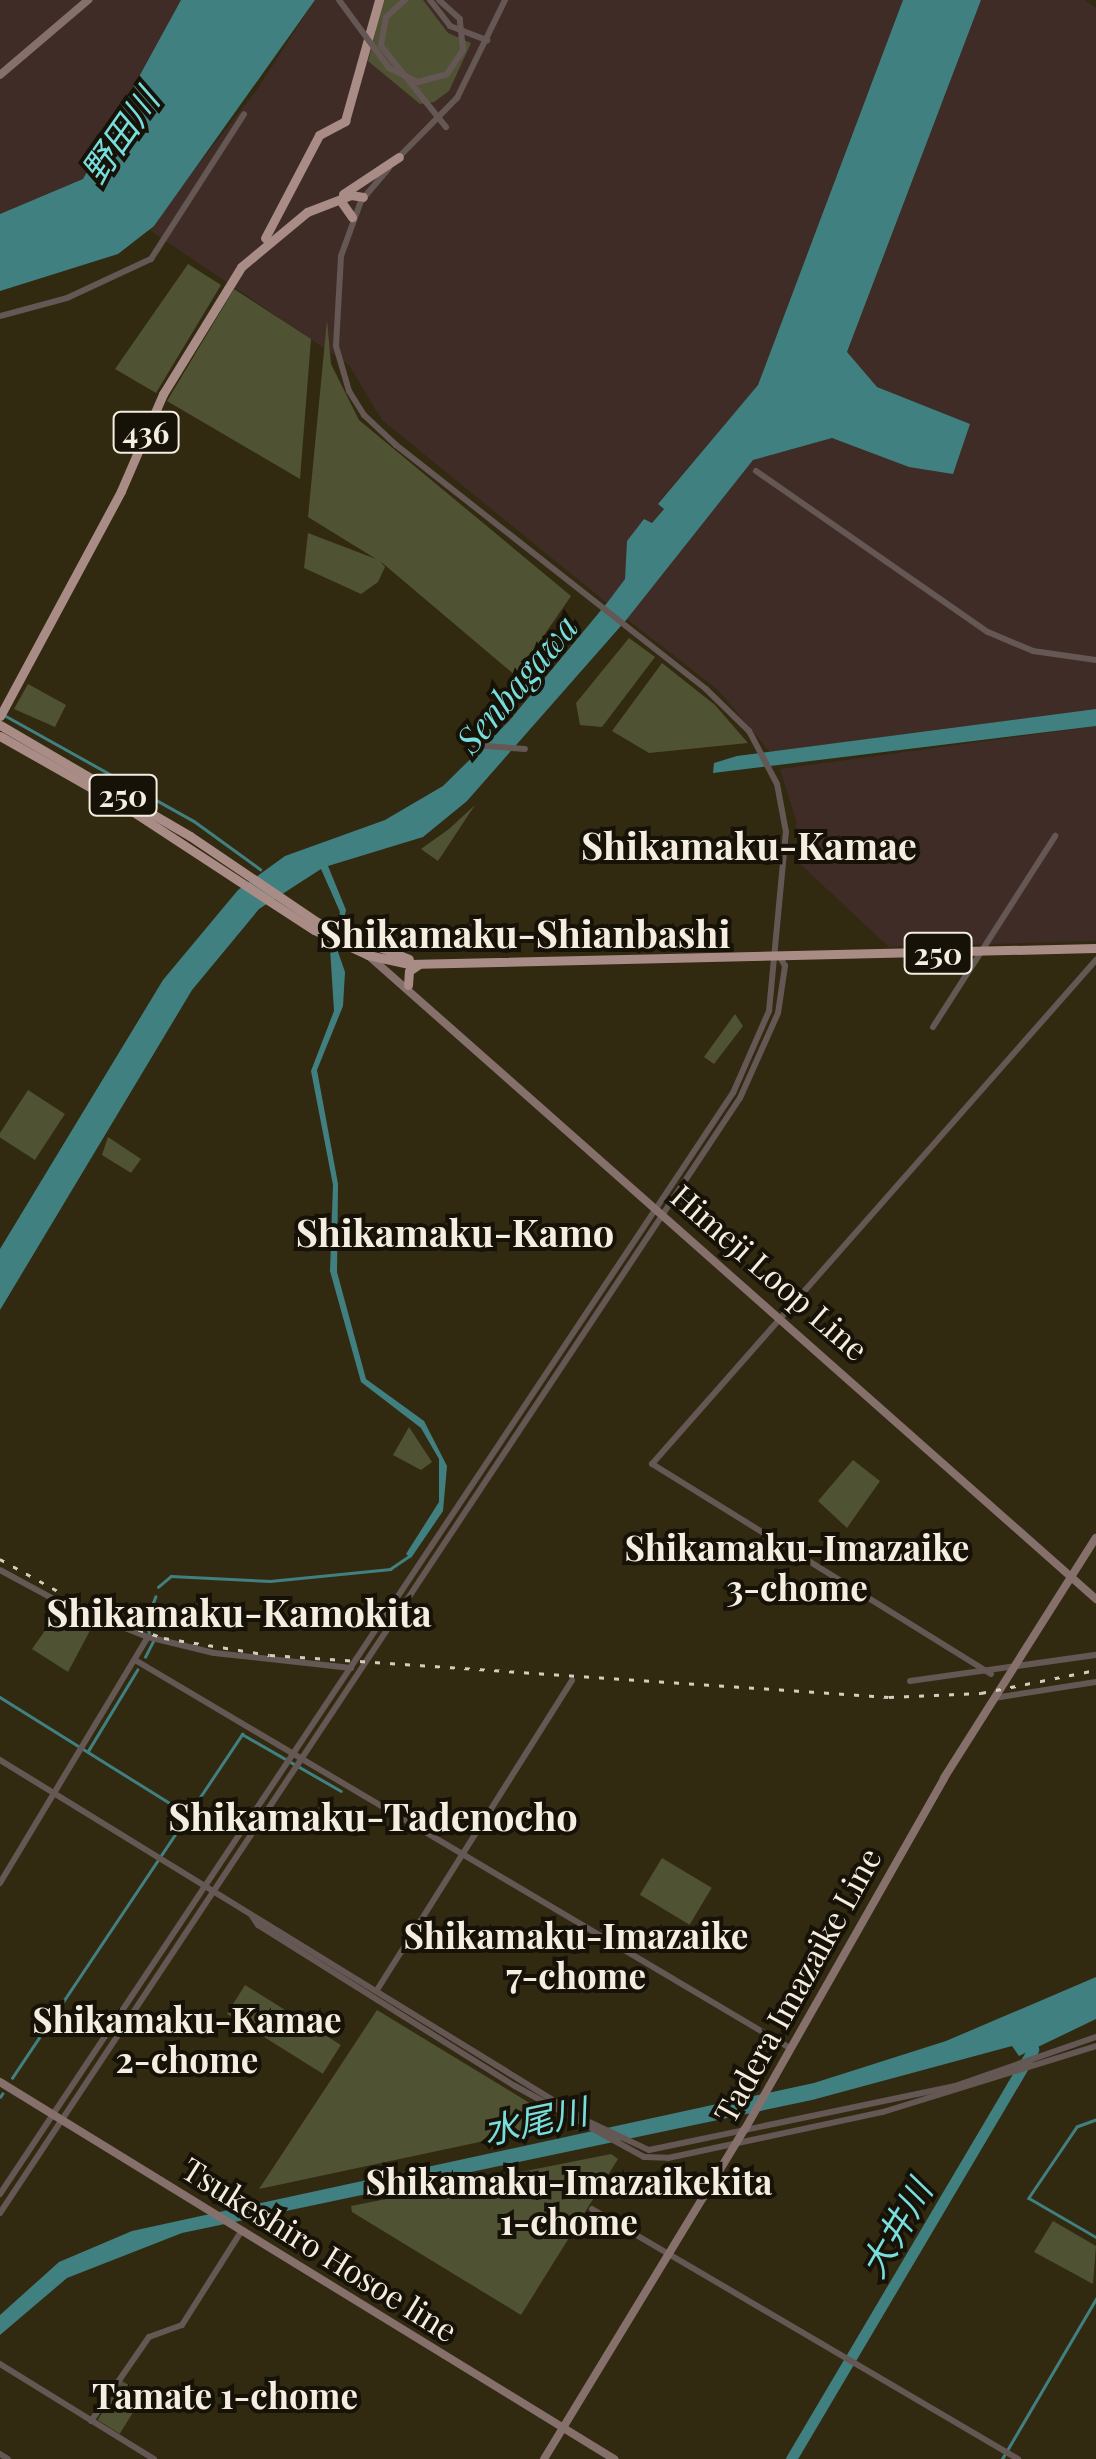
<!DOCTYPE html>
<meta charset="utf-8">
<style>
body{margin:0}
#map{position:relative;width:1096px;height:2459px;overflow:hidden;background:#322911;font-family:"Playfair Display","Noto Sans JP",serif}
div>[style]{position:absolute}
.industrial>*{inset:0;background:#3f2c27}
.green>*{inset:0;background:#505234;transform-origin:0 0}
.water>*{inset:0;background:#418080}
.stream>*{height:2.5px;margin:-1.25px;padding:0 1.25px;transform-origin:1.25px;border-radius:1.25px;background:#418080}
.river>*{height:11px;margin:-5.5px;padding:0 5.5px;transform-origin:5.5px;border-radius:5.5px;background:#418080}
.tertiary>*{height:6px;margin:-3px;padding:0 3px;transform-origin:3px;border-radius:3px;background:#645754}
.secondary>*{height:8px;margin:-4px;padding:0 4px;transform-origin:4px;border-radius:4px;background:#85706c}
.trunk>*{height:9px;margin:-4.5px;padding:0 4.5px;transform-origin:4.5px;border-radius:4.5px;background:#a98c86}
.rail>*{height:2.5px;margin-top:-1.25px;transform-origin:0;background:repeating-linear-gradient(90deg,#d4cdbd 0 5px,transparent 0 15px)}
.tertiary-bridge>*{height:6px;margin:-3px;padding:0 3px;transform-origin:3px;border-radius:3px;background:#645754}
span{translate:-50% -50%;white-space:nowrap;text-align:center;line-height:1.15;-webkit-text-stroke:8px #161208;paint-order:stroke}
.shield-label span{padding:2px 8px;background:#161208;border:2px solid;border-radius:8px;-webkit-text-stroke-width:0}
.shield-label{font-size:30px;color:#f5eee0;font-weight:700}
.street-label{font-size:32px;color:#f5eee0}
.water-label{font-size:35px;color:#78dddd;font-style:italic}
.neighbourhood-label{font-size:35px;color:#f5eee0;font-weight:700}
.quarter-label{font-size:38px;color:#f5eee0;font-weight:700}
</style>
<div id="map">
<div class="industrial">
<div style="clip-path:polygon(0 0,181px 0,83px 179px,0 214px)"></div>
<div style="clip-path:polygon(315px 0,903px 0,758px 385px,658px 503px,664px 508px,651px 524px,627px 541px,625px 579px,607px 603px,382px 420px,349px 365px,148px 229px,256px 91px)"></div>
<div style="clip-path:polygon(981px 0,1085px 0,1096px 8px,1096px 709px,770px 752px,718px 690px,627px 619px,753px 460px,832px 438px,909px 467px,970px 424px,877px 387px,847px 353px)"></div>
<div style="clip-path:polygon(1096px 726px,1096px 941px,889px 947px,798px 862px,796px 820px,780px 769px)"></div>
</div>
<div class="green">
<div style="clip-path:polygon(384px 0,423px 0,448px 33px,471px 43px,449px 91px,434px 102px,420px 104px,368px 61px)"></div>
<div style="clip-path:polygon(188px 264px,221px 285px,156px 393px,115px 369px)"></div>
<div style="clip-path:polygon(234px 289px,311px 339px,300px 479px,167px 401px)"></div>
<div style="clip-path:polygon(327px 320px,331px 364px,359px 420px,571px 596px,516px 676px,380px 561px,385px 567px,378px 582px,361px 594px,304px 568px,308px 533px,376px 559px,308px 517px)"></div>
<div style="clip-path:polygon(629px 638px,655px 657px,602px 727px,580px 725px,576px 703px)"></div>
<div style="clip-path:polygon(662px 663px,715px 705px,748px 743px,649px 753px,612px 731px)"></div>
<div style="clip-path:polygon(28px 684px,66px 705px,55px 727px,14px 709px)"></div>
<div style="clip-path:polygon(475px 805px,438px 861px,421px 849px,449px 829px)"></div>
<div style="clip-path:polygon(735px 1014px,743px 1026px,714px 1064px,704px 1057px)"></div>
<div style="left:28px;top:1090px;width:44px;height:55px;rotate:33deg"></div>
<div style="clip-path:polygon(108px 1137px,141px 1159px,131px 1173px,102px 1155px)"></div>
<div style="clip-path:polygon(409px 1427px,432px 1462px,421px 1470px,393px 1455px)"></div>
<div style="clip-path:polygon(853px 1460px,880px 1481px,847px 1528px,818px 1501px)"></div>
<div style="clip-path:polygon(61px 1608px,95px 1621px,68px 1672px,32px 1649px)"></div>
<div style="left:662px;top:1858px;width:58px;height:43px;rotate:31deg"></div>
<div style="left:245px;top:1985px;width:113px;height:34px;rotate:32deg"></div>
<div style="clip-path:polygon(377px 2010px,564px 2124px,259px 2189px)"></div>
<div style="clip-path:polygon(611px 2154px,618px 2159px,521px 2315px,352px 2212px,351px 2206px)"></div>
<div style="clip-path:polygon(1053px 2221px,1096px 2246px,1093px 2284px,1034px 2252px)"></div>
<div style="left:122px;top:2381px;width:26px;height:46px;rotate:32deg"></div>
</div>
<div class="water">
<div style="clip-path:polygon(181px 0,315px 0,154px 226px,118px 254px,0 291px,0 214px,83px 179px)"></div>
<div style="clip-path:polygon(903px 0,981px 0,847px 352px,877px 387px,970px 424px,953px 474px,909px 467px,832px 438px,753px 460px,627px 619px,467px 801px,423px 837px,328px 866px,346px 910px,337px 949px,345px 972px,343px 1006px,317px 1070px,338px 1184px,337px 1272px,366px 1379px,424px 1421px,447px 1466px,443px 1511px,411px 1558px,406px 1554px,439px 1502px,439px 1459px,421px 1428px,361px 1382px,330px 1271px,333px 1185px,311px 1071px,334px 1011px,330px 948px,340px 912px,321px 869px,259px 909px,192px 990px,0 1310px,0 1249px,163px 980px,238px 890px,285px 856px,385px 820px,443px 786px,509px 721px,607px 603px,625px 579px,627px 541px,644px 519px,652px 523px,664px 509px,658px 504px,758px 385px)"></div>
<div style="clip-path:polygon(1096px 709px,1096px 726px,713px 773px,714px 763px,737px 756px)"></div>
<div style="clip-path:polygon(1096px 1977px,1096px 2019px,1019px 2056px,1012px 2046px,812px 2100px,182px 2233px,67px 2278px,0 2335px,0 2315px,59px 2262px,132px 2231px,814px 2083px,946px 2041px)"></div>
</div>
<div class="stream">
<div style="left:6px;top:716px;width:215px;rotate:29.2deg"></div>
<div style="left:194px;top:821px;width:82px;rotate:36deg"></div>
<div style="left:158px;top:1587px;width:17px;rotate:-40deg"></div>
<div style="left:171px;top:1576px;width:99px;rotate:2.9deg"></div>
<div style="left:270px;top:1581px;width:121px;rotate:-5.7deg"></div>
<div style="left:390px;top:1569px;width:23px;rotate:-34deg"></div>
<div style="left:149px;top:1634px;width:13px;rotate:-103deg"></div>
<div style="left:146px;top:1621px;width:26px;rotate:-69deg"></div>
<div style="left:145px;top:1657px;width:18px;rotate:-63deg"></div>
<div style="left:0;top:1697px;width:221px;rotate:32deg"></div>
<div style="left:88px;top:1751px;width:95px;rotate:-58.8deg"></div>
<div style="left:12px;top:2078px;width:414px;rotate:-56.2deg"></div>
<div style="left:242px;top:1734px;width:114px;rotate:29.9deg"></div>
<div style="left:0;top:2097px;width:4px;rotate:-56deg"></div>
<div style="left:1096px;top:2120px;width:20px;rotate:160deg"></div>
<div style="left:1077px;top:2127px;width:86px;rotate:124.1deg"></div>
<div style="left:1029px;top:2198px;width:78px;rotate:30.2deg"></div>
<div style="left:1002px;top:2459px;width:186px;rotate:-59.6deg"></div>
</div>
<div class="river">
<div style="left:791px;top:2459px;width:476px;rotate:-59.4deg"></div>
<div style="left:1033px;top:2049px;width:14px;rotate:-115deg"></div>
</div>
<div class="tertiary">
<div style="left:405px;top:0;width:25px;rotate:138deg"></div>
<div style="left:386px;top:17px;width:29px;rotate:100deg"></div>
<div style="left:381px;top:46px;width:104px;rotate:51.3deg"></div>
<div style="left:430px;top:0;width:33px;rotate:52deg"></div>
<div style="left:450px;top:26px;width:40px;rotate:21deg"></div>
<div style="left:397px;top:159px;width:86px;rotate:-45.5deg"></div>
<div style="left:457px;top:98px;width:109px;rotate:-63.9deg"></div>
<div style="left:0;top:316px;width:69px;rotate:-15deg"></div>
<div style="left:67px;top:298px;width:93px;rotate:-24.9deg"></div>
<div style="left:151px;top:259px;width:172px;rotate:-57.3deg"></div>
<div style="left:756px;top:471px;width:282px;rotate:34.8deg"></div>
<div style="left:988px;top:632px;width:49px;rotate:22.9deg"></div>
<div style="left:1033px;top:651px;width:64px;rotate:8.1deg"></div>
<div style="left:473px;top:745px;width:52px;rotate:4.4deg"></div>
<div style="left:933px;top:1027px;width:227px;rotate:-57.4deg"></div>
<div style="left:0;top:1570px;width:67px;rotate:28.5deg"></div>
<div style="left:59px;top:1602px;width:96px;rotate:21.5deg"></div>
<div style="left:148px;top:1637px;width:68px;rotate:13.6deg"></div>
<div style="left:214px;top:1653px;width:138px;rotate:6.2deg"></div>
<div style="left:135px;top:1660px;width:759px;rotate:30.65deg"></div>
<div style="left:991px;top:1674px;width:399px;rotate:-148.2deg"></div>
<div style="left:652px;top:1464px;width:672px;rotate:-48.62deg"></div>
<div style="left:910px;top:1681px;width:188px;rotate:-8deg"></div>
<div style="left:994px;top:1698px;width:103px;rotate:-8.9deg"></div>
<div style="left:0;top:1760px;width:689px;rotate:31.59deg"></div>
<div style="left:587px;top:2121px;width:68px;rotate:25.1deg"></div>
<div style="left:649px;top:2150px;width:313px;rotate:-11.8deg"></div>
<div style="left:955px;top:2086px;width:149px;rotate:-19.2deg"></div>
<div style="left:0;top:1883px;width:287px;rotate:-59deg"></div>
<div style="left:252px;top:1916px;width:11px;rotate:56deg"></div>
<div style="left:258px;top:1925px;width:303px;rotate:32.1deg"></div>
<div style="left:515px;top:2086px;width:147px;rotate:28.8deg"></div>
<div style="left:644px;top:2157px;width:24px;rotate:2deg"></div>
<div style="left:668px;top:2158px;width:220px;rotate:-12.1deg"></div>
<div style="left:883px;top:2112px;width:223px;rotate:-17.2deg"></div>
<div style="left:377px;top:1990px;width:366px;rotate:-57.8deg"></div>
<div style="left:0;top:2194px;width:1323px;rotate:-56.35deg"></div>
<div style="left:733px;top:1093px;width:90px;rotate:-66.3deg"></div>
<div style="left:769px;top:1011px;width:180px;rotate:-84.6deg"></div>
<div style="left:786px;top:832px;width:49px;rotate:-100.6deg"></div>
<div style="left:777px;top:784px;width:60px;rotate:-117.8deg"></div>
<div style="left:749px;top:731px;width:60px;rotate:-135.7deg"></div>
<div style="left:706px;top:689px;width:395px;rotate:-141.8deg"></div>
<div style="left:396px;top:445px;width:44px;rotate:-136.8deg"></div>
<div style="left:364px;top:415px;width:28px;rotate:-122deg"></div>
<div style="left:349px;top:391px;width:47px;rotate:-106.1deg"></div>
<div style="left:336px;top:346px;width:90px;rotate:-86.8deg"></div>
<div style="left:341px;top:256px;width:59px;rotate:-70deg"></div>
<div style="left:361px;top:201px;width:43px;rotate:-49.7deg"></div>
<div style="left:592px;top:2209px;width:494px;rotate:30.4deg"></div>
<div style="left:0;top:2213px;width:1338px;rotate:-56.43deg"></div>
<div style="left:740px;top:1098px;width:93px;rotate:-65.9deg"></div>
<div style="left:778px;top:1013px;width:48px;rotate:-81.5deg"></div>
<div style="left:785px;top:966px;width:10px;rotate:-119deg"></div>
<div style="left:0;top:2364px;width:181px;rotate:31.7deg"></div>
<div style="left:91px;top:2421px;width:102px;rotate:-55.4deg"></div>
<div style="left:149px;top:2337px;width:35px;rotate:-20deg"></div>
<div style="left:182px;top:2325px;width:112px;rotate:-57.7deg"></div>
<div style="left:0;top:2454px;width:9px;rotate:32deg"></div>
</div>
<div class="secondary">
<div style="left:0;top:75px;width:116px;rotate:-40.4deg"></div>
<div style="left:369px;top:956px;width:971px;rotate:41.49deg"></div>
<div style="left:0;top:2082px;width:721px;rotate:31.55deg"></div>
<div style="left:544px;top:2459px;width:386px;rotate:-58.7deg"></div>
<div style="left:745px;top:2129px;width:403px;rotate:-60.4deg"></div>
<div style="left:944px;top:1778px;width:284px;rotate:-57.7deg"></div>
</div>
<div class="trunk">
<div style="left:343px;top:194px;width:67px;rotate:-33.5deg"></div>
<div style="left:340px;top:200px;width:21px;rotate:55deg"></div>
<div style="left:265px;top:238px;width:116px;rotate:-62.3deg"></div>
<div style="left:319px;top:135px;width:30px;rotate:-28deg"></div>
<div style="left:345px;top:121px;width:126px;rotate:-74.3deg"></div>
<div style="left:0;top:716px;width:255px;rotate:-61.7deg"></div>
<div style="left:121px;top:491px;width:106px;rotate:-66.6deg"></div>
<div style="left:163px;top:394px;width:149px;rotate:-58.4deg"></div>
<div style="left:241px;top:267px;width:86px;rotate:-39.8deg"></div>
<div style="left:307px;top:212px;width:47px;rotate:-21.1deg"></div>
<div style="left:351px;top:195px;width:12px;rotate:9deg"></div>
<div style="left:0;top:725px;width:220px;rotate:30.3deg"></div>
<div style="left:190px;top:836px;width:153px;rotate:34.1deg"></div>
<div style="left:317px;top:922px;width:99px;rotate:21.9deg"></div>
<div style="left:0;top:736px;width:152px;rotate:29.6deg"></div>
<div style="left:132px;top:811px;width:217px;rotate:33.2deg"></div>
<div style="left:314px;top:930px;width:60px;rotate:24.8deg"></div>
<div style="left:368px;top:955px;width:42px;rotate:12.4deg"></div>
<div style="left:409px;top:964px;width:687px;rotate:-1.33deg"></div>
<div style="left:408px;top:985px;width:14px;rotate:-86deg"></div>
<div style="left:409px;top:971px;width:11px;rotate:-34deg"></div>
</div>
<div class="rail">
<div style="left:0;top:1559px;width:126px;rotate:29deg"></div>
<div style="left:110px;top:1620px;width:57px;rotate:18.4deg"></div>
<div style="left:164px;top:1638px;width:107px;rotate:9.1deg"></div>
<div style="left:270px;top:1655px;width:620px;rotate:3.88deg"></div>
<div style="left:889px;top:1697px;width:92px;rotate:-2.5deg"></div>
<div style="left:981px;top:1693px;width:117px;rotate:-11.3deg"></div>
</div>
<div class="tertiary-bridge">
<div style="left:339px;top:0;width:84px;rotate:53.7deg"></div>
<div style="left:389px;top:68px;width:32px;rotate:26deg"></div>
<div style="left:418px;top:82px;width:30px;rotate:-15deg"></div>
<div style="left:447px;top:74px;width:29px;rotate:-56deg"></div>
<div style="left:463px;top:50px;width:31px;rotate:-96deg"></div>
<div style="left:460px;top:19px;width:28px;rotate:-138deg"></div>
</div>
<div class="shield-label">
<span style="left:146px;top:432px">436</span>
<span style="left:123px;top:795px">250</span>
<span style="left:938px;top:953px">250</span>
</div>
<div class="street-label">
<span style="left:770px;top:1272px;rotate:41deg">Himeji Loop Line</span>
<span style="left:797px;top:1985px;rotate:-61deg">Tadera Imazaike Line</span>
<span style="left:320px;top:2249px;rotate:32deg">Tsukeshiro Hosoe line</span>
</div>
<div class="water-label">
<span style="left:119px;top:135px;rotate:-55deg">野田川</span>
<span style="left:516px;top:683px;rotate:-50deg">Senbagawa</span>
<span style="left:535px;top:2120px;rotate:-12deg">水尾川</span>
<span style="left:895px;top:2228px;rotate:-60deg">大井川</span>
</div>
<div class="neighbourhood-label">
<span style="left:797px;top:1567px">Shikamaku-Imazaike<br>3-chome</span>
<span style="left:576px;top:1955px">Shikamaku-Imazaike<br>7-chome</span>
<span style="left:187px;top:2039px">Shikamaku-Kamae<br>2-chome</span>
<span style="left:569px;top:2201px">Shikamaku-Imazaikekita<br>1-chome</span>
<span style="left:225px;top:2395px">Tamate 1-chome</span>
</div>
<div class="quarter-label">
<span style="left:749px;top:845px">Shikamaku-Kamae</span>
<span style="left:525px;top:933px">Shikamaku-Shianbashi</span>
<span style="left:455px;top:1232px">Shikamaku-Kamo</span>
<span style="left:239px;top:1612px">Shikamaku-Kamokita</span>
<span style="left:373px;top:1816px">Shikamaku-Tadenocho</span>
</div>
</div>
